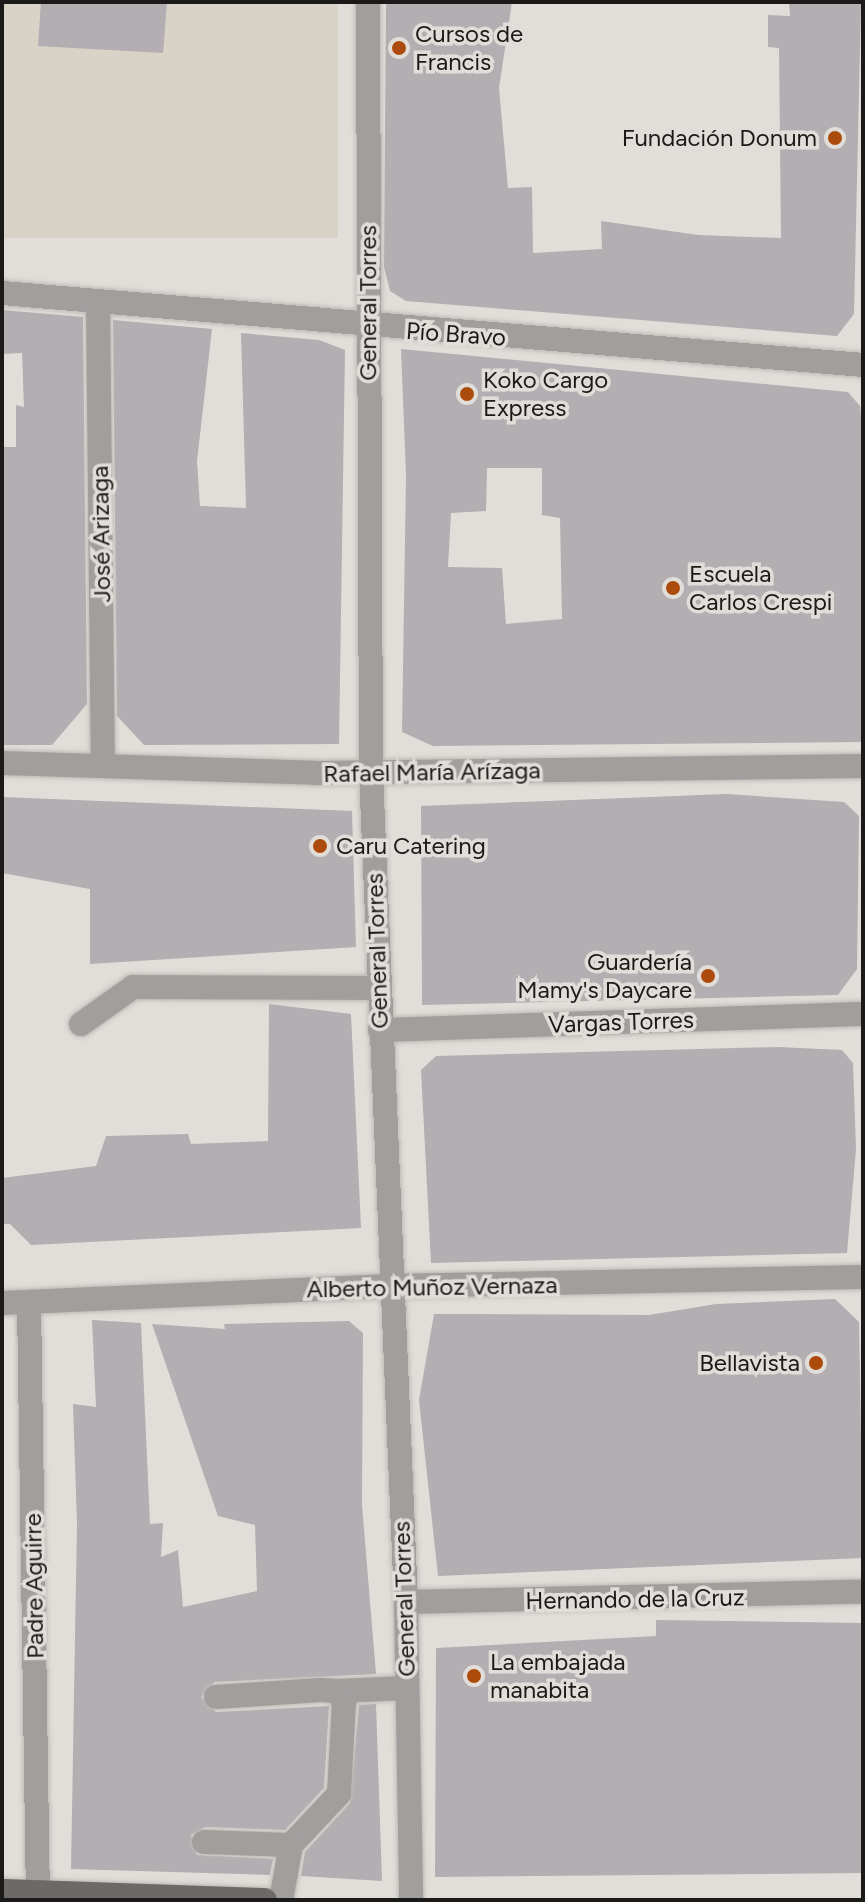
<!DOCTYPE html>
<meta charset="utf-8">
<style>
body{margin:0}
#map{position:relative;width:865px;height:1902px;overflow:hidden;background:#e1ded9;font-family:Figtree,sans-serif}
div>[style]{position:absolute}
.built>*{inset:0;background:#d9d2c7;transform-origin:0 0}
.building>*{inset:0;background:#b2aeb2}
.roads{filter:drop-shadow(0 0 2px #bdbbb6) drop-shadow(0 0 2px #bdbbb6)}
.minor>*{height:24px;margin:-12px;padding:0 12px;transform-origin:12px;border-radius:12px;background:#a19e9e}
.major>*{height:24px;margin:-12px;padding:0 12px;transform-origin:12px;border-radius:12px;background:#6e6969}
.dots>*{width:22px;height:22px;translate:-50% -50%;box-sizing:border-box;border:4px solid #e1ded9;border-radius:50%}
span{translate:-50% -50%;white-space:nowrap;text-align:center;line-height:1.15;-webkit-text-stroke:7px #e1ded9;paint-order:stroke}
.poi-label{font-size:24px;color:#1b1a19}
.left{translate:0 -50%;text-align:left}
.right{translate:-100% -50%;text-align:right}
.street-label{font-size:24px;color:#1b1a19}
.frame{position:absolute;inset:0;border:4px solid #1b1a19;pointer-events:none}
</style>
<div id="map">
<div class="built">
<div style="left:2px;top:2px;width:336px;height:236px"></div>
</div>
<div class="building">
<div style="clip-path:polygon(41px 2px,167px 2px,163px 53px,38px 46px)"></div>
<div style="clip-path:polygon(386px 2px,512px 2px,499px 88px,508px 188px,532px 187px,533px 253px,602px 249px,601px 221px,698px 235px,781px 238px,779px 48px,768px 47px,768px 15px,790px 16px,789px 2px,861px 2px,854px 314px,837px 336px,406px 301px,390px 291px,384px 267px)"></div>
<div style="clip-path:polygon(2px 310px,83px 317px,87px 704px,52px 745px,2px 745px,2px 447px,16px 447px,16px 405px,24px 407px,22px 353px,2px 354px)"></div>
<div style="clip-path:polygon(113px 320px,212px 329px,197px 461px,200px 506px,246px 508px,241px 333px,319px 340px,345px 350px,339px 744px,144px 745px,117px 716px)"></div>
<div style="clip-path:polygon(evenodd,401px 349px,848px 392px,860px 406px,863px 438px,863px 742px,433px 746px,402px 732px,406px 475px,401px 349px,487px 468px,542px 468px,542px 515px,560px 518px,562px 619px,506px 624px,502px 568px,448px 567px,451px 513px,486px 511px,487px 468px)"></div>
<div style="clip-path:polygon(727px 794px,844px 802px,859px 816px,857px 969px,838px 995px,422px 1005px,421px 806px)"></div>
<div style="clip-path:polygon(2px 797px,352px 811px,356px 947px,90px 964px,90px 889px,2px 873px)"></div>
<div style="clip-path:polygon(269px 1004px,351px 1014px,361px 1228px,31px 1245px,10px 1224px,2px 1224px,2px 1178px,96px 1166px,106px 1136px,188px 1134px,191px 1144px,268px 1141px)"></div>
<div style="clip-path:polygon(778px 1047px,842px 1050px,853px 1063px,856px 1149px,847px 1253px,431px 1263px,421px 1070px,436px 1056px)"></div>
<div style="clip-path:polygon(835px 1299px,859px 1322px,863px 1558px,438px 1576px,419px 1400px,434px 1314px,649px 1315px,716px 1304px)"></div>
<div style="clip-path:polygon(92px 1320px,141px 1323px,150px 1524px,163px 1523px,161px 1557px,178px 1550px,183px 1607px,257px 1591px,255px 1525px,218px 1516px,152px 1324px,225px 1329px,224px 1324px,349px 1321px,363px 1333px,362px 1505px,376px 1674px,215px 1682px,201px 1697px,216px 1712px,329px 1706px,324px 1788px,285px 1830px,205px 1827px,191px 1835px,197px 1855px,273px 1859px,270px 1875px,71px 1869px,77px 1523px,73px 1404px,96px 1407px)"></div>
<div style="clip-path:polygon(656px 1620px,863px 1623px,863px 1873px,435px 1877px,436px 1648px,656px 1636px)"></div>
<div style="clip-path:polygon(376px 1704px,382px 1881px,301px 1876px,305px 1852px,350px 1803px,359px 1705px)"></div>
</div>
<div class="roads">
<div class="minor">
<div style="left:368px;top:2px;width:771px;rotate:89.78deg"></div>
<div style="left:371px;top:773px;width:830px;rotate:87.58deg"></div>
<div style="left:406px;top:1602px;width:298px;rotate:89deg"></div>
<div style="left:2px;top:293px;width:864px;rotate:4.78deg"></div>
<div style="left:98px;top:302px;width:463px;rotate:89.4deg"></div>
<div style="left:2px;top:763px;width:313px;rotate:1.8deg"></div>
<div style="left:315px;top:773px;width:548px;rotate:-0.73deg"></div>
<div style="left:81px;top:1024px;width:64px;rotate:-35.4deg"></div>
<div style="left:133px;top:987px;width:244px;rotate:0.2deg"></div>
<div style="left:380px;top:1030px;width:483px;rotate:-1.9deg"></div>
<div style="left:29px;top:1302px;width:598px;rotate:89.14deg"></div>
<div style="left:2px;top:1303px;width:387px;rotate:-2.5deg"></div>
<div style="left:389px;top:1286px;width:474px;rotate:-1.1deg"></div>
<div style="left:406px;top:1602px;width:457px;rotate:-1.3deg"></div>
<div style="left:338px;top:1691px;width:69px;rotate:-2.5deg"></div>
<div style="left:216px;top:1697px;width:104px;rotate:-3.9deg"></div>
<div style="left:320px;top:1690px;width:18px;rotate:3deg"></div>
<div style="left:338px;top:1691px;width:13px;rotate:61deg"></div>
<div style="left:344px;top:1702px;width:92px;rotate:93.1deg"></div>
<div style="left:339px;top:1794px;width:70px;rotate:133.3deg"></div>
<div style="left:291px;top:1845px;width:56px;rotate:100.3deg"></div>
<div style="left:204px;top:1842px;width:87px;rotate:2deg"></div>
</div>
<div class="major">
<div style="left:2px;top:1891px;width:263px;rotate:2deg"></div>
</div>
</div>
<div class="dots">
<div style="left:399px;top:48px;background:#ad4b0c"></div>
<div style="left:835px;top:138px;background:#ad4b0c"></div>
<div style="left:467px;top:394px;background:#ad4b0c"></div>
<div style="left:673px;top:588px;background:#ad4b0c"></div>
<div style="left:320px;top:846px;background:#ad4b0c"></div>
<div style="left:708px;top:976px;background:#ad4b0c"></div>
<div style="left:816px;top:1363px;background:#ad4b0c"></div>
<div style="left:474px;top:1676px;background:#ad4b0c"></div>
</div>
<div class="poi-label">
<span class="left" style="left:415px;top:48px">Cursos de<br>Francis</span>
<span class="right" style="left:817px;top:138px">Fundación Donum</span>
<span class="left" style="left:483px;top:394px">Koko Cargo<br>Express</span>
<span class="left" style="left:689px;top:588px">Escuela<br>Carlos Crespi</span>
<span class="left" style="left:336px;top:846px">Caru Catering</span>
<span class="right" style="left:692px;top:976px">Guardería<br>Mamy's Daycare</span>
<span class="right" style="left:800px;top:1363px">Bellavista</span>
<span class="left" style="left:490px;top:1676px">La embajada<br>manabita</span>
</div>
<div class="street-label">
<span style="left:368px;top:303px;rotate:-90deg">General Torres</span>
<span style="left:456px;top:334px;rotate:4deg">Pío Bravo</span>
<span style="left:101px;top:534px;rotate:-91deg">José Arizaga</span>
<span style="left:432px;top:772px;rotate:-1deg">Rafael María Arízaga</span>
<span style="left:377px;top:951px;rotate:-92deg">General Torres</span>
<span style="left:621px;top:1022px;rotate:-2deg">Vargas Torres</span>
<span style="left:432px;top:1287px;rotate:-1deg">Alberto Muñoz Vernaza</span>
<span style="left:34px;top:1586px;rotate:-91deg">Padre Aguirre</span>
<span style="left:404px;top:1599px;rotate:-92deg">General Torres</span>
<span style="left:635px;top:1599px;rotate:-1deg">Hernando de la Cruz</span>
</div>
<div class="frame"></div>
</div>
